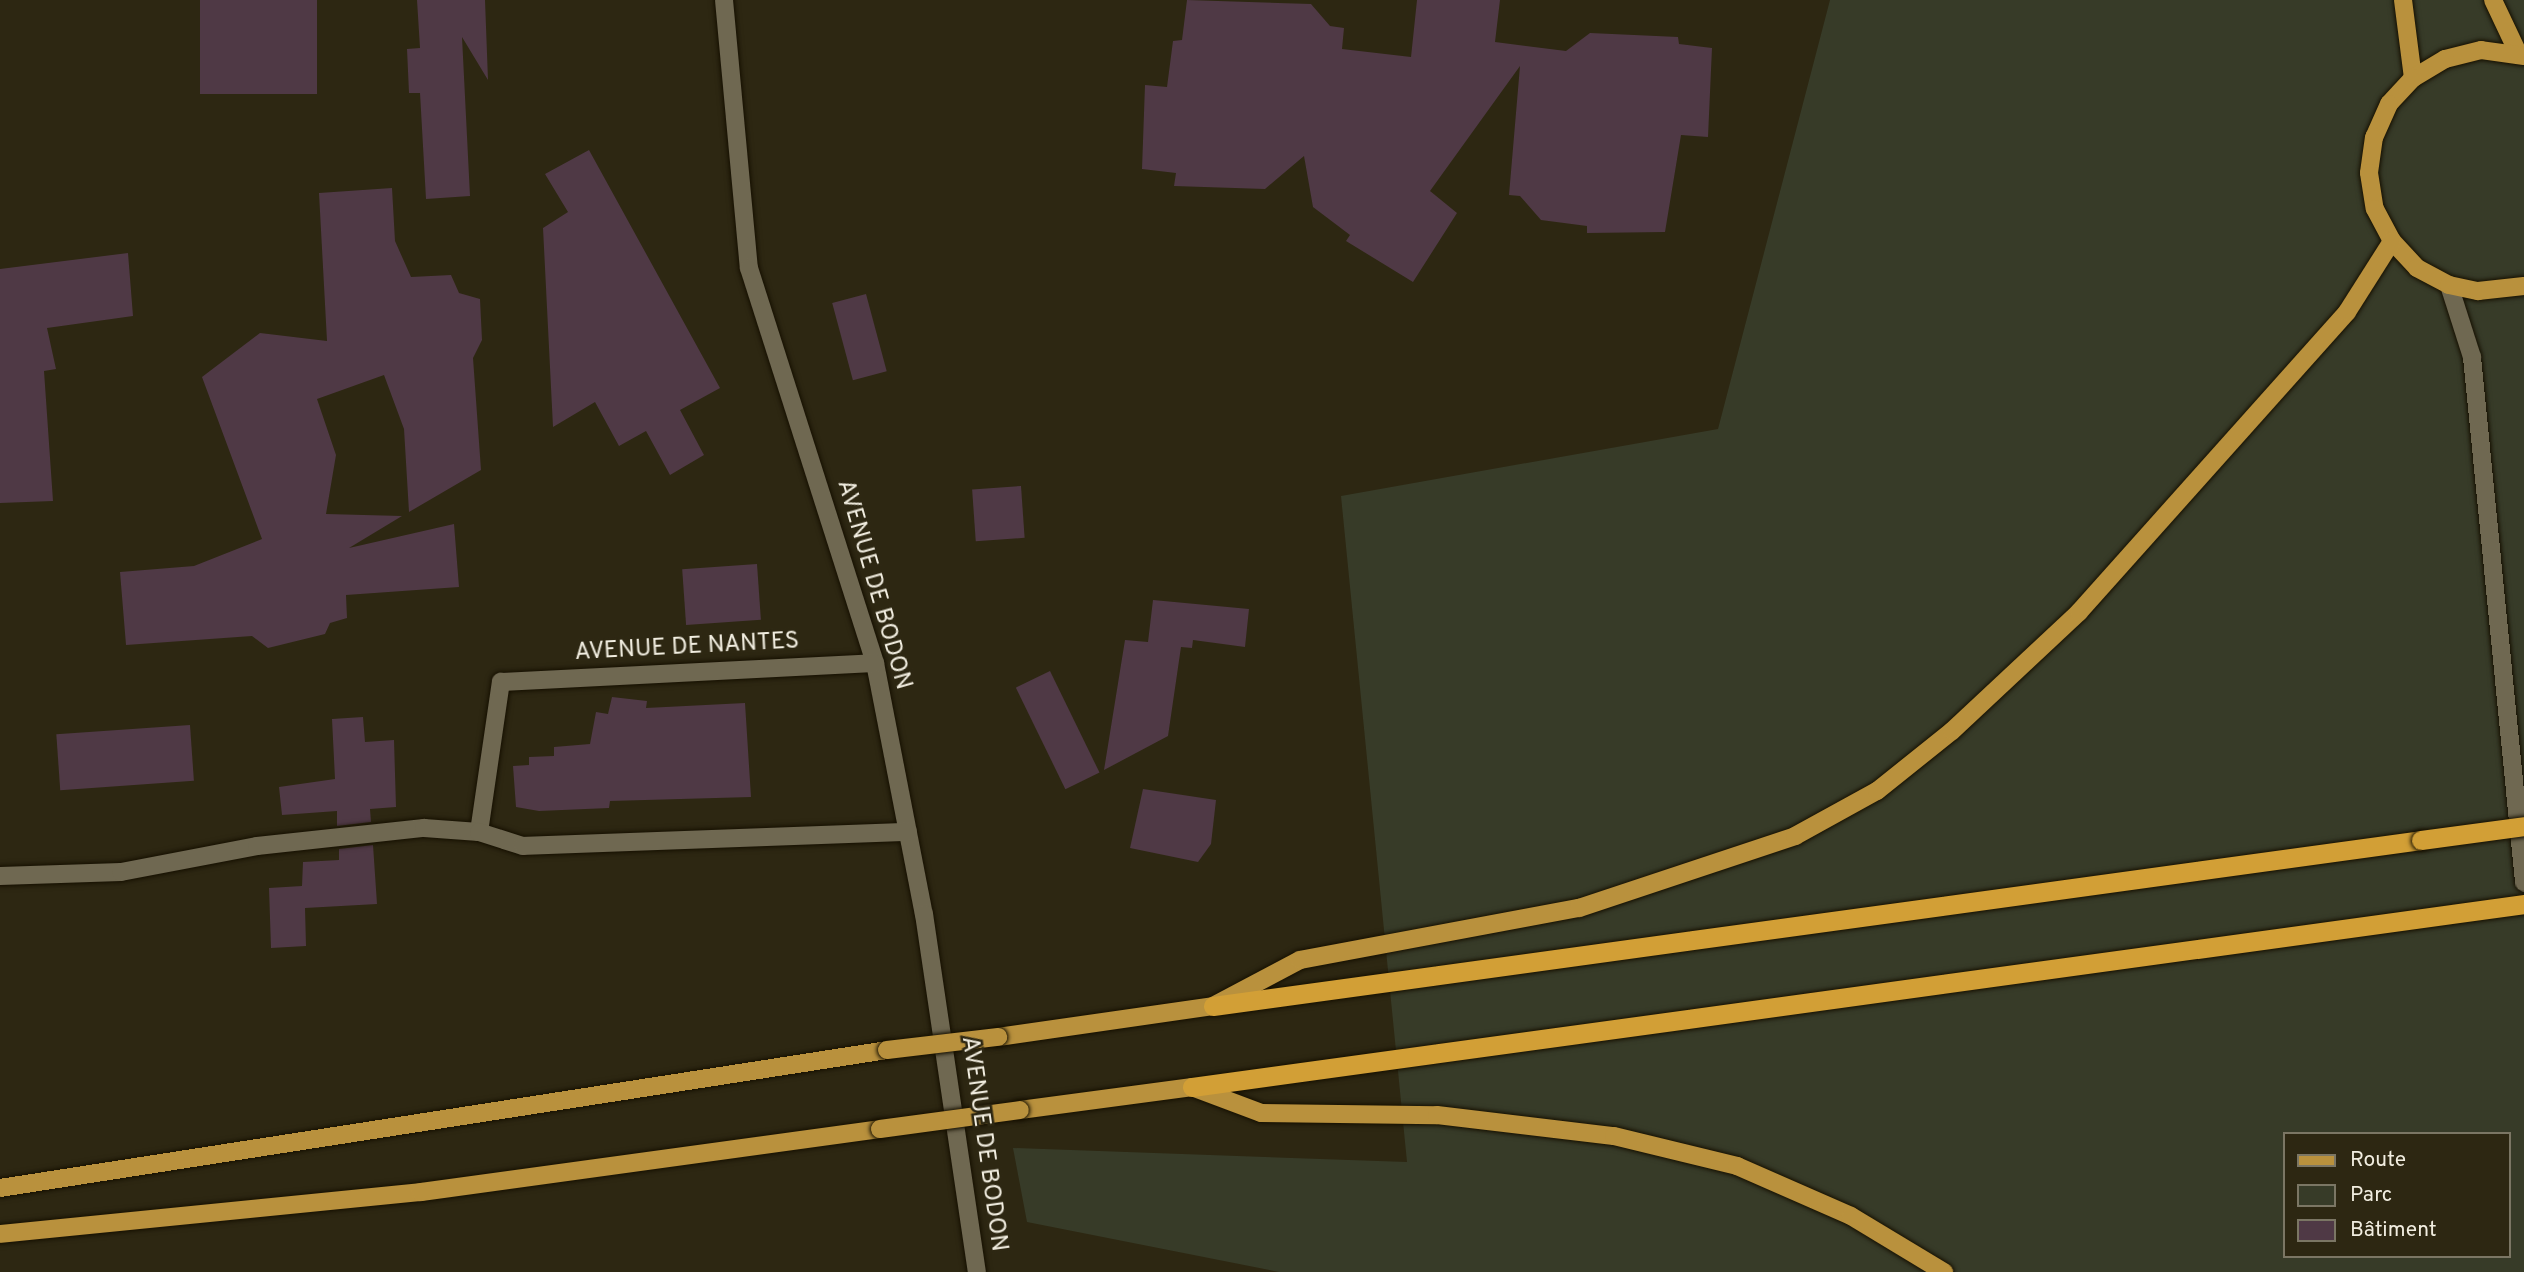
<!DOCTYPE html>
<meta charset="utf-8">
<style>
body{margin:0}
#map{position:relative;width:2524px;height:1272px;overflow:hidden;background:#2d2712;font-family:Overpass,sans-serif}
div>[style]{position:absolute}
.green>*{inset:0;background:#373b28}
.building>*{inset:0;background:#4f3945;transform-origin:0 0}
.roads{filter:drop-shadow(0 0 2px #161000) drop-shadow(0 0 2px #161000)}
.minor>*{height:18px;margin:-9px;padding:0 9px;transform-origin:9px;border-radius:9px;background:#6f6851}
.secondary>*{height:18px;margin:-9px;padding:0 9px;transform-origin:9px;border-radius:9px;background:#6f6851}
.primary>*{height:18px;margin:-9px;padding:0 9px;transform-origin:9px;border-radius:9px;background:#b9913d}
.trunk>*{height:19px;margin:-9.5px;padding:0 9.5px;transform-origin:9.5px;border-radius:9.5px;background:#d29f36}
.bridges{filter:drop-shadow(0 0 2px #161000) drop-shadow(0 0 2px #161000)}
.primary-bridge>*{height:18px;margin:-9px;padding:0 9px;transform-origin:9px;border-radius:9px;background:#b9913d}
.trunk-bridge>*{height:19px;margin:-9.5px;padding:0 9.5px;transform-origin:9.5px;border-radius:9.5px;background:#d29f36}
span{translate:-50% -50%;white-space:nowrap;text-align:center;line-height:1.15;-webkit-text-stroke:5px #2d2712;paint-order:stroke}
.street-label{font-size:24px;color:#f1ede0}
.legend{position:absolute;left:2283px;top:1132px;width:228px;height:126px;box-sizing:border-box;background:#2d2712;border:2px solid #7b7664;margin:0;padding:9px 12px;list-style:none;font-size:21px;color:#f1ede0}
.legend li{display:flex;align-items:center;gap:14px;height:35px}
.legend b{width:35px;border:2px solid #7b7664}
</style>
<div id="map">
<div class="green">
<div style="clip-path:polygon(evenodd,1830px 0,2524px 0,2524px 1272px,1279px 1272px,1027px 1222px,1013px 1148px,1407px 1162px,1341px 496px,1718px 429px,1830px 0,2284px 1134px,2508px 1134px,2508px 1256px,2284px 1256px,2284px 1134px)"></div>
</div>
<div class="building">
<div style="left:200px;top:0;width:117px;height:94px"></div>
<div style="clip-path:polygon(417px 0,485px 0,488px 80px,462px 37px,470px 196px,426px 199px,420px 93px,409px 93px,407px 49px,420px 48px)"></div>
<div style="clip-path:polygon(1187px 0,1311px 4px,1330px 26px,1344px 28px,1342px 49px,1411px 57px,1417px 0,1500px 0,1495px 42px,1566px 51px,1590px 33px,1678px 37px,1679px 44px,1712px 48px,1708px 137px,1681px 135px,1665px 232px,1587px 233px,1587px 226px,1541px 220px,1520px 196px,1509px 195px,1520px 66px,1430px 191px,1457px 213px,1413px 282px,1346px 241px,1350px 235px,1313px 207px,1304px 156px,1265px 189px,1174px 186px,1176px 173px,1142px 169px,1145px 85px,1167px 87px,1173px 41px,1182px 40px)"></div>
<div style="clip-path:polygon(589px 150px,720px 388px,680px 410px,704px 455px,670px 475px,646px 431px,619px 446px,595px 402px,553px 427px,543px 228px,568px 212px,545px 174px)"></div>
<div style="clip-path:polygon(392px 188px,395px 241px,411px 277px,451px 275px,459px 293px,480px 299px,482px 340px,473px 358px,481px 470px,409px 512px,404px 429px,384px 375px,317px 399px,336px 455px,326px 514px,402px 516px,349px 548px,454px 524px,459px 587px,346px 595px,347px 618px,330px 623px,325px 634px,268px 648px,252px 636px,126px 645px,120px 572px,194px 566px,262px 539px,202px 377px,260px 333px,327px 341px,319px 193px)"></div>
<div style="clip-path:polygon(128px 253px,133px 316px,47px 328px,56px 369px,44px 371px,53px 501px,0 503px,0 269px)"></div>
<div style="left:866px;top:294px;width:80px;height:35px;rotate:75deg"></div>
<div style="left:1021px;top:486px;width:52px;height:49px;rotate:86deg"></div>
<div style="left:757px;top:564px;width:56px;height:75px;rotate:86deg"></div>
<div style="clip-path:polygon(1153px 600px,1249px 609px,1245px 647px,1193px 640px,1192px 648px,1181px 647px,1168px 736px,1104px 770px,1125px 640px,1148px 642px)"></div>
<div style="left:1050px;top:671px;width:113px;height:38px;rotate:64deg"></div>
<div style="clip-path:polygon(612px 697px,647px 701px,646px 708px,745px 703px,751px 797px,610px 801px,609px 808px,539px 811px,516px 807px,513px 766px,529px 765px,529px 757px,554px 756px,554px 747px,590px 744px,596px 712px,608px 714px)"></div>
<div style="clip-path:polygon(363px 717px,365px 742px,394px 740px,396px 807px,370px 809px,371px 822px,337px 826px,337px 811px,282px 815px,279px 787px,335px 779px,332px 719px)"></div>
<div style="left:190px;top:725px;width:56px;height:134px;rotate:86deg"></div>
<div style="clip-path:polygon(1143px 789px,1216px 800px,1211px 844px,1198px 862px,1130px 848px)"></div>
<div style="clip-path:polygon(373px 845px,377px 904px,305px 908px,306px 946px,271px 948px,269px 888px,302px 886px,303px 862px,339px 860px,339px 849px)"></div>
</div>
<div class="roads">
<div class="minor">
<div style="left:724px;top:0;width:269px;rotate:84.7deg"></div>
<div style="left:749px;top:268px;width:415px;rotate:72.3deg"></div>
<div style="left:875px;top:663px;width:256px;rotate:79deg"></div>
<div style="left:924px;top:914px;width:362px;rotate:81.6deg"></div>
<div style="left:479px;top:832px;width:152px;rotate:-81.7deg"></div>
<div style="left:501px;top:682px;width:374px;rotate:-2.9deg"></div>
<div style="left:0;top:876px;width:121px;rotate:-1.9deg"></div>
<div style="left:121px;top:872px;width:138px;rotate:-10.8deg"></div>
<div style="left:257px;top:846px;width:168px;rotate:-6.2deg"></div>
<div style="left:424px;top:828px;width:55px;rotate:4.2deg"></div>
<div style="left:479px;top:832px;width:46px;rotate:17.7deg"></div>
<div style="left:523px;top:846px;width:385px;rotate:-2.1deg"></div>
</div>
<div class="secondary">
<div style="left:2449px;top:285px;width:76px;rotate:72.3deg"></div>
<div style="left:2472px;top:357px;width:528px;rotate:84.34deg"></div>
</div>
<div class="primary">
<div style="left:2403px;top:0;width:79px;rotate:82.7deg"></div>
<div style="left:2493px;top:0;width:59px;rotate:64.7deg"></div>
<div style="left:2524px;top:56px;width:43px;rotate:-172.1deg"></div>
<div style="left:2481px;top:50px;width:37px;rotate:166deg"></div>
<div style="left:2445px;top:59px;width:37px;rotate:149deg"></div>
<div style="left:2413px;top:78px;width:35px;rotate:133deg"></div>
<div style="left:2389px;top:104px;width:36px;rotate:114deg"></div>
<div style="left:2374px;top:137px;width:36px;rotate:98deg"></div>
<div style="left:2369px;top:173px;width:36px;rotate:81deg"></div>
<div style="left:2375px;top:209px;width:36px;rotate:62deg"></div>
<div style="left:2392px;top:241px;width:37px;rotate:47deg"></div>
<div style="left:2417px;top:268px;width:36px;rotate:28deg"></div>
<div style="left:2449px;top:285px;width:30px;rotate:12deg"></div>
<div style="left:2478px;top:291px;width:46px;rotate:-6.2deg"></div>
<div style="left:998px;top:1037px;width:217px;rotate:-8.2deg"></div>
<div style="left:1213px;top:1006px;width:98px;rotate:-27.9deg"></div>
<div style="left:1300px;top:960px;width:284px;rotate:-10.6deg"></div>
<div style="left:1579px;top:908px;width:228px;rotate:-18.4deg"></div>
<div style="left:1795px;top:836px;width:94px;rotate:-28.8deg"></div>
<div style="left:1877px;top:791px;width:96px;rotate:-38.7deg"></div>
<div style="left:1952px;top:731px;width:174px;rotate:-43.1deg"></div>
<div style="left:2079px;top:612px;width:402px;rotate:-48.2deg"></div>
<div style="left:2347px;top:312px;width:84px;rotate:-57.6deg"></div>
<div style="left:1020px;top:1110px;width:174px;rotate:-7.6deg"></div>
<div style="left:1192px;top:1087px;width:74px;rotate:20.6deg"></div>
<div style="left:1261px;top:1113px;width:176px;rotate:0.7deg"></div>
<div style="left:1437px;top:1115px;width:178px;rotate:6.8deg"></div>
<div style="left:1614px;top:1136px;width:127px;rotate:13.7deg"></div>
<div style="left:1737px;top:1166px;width:124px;rotate:23.7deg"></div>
<div style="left:1851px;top:1216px;width:109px;rotate:31.1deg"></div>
<div style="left:0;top:1188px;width:898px;rotate:-8.84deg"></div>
<div style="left:0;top:1234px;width:423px;rotate:-5.7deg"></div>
<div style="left:421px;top:1192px;width:463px;rotate:-7.8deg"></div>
</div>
<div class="trunk">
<div style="left:1213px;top:1006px;width:1219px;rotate:-7.82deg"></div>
<div style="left:1192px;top:1087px;width:1345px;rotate:-7.82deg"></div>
</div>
</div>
<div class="bridges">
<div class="primary-bridge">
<div style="left:887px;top:1050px;width:112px;rotate:-6.7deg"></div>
<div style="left:880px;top:1129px;width:141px;rotate:-7.7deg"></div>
</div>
<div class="trunk-bridge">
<div style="left:2421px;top:840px;width:104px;rotate:-7.7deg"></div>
</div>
</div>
<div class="street-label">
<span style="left:873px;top:585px;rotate:74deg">AVENUE DE BODON</span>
<span style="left:687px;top:648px;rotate:-3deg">AVENUE DE NANTES</span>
<span style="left:983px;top:1144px;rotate:82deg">AVENUE DE BODON</span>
</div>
<ul class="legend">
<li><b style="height:9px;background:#b9913d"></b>Route</li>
<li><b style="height:19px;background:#373b28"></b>Parc</li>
<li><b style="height:19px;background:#4f3945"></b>Bâtiment</li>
</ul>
</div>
